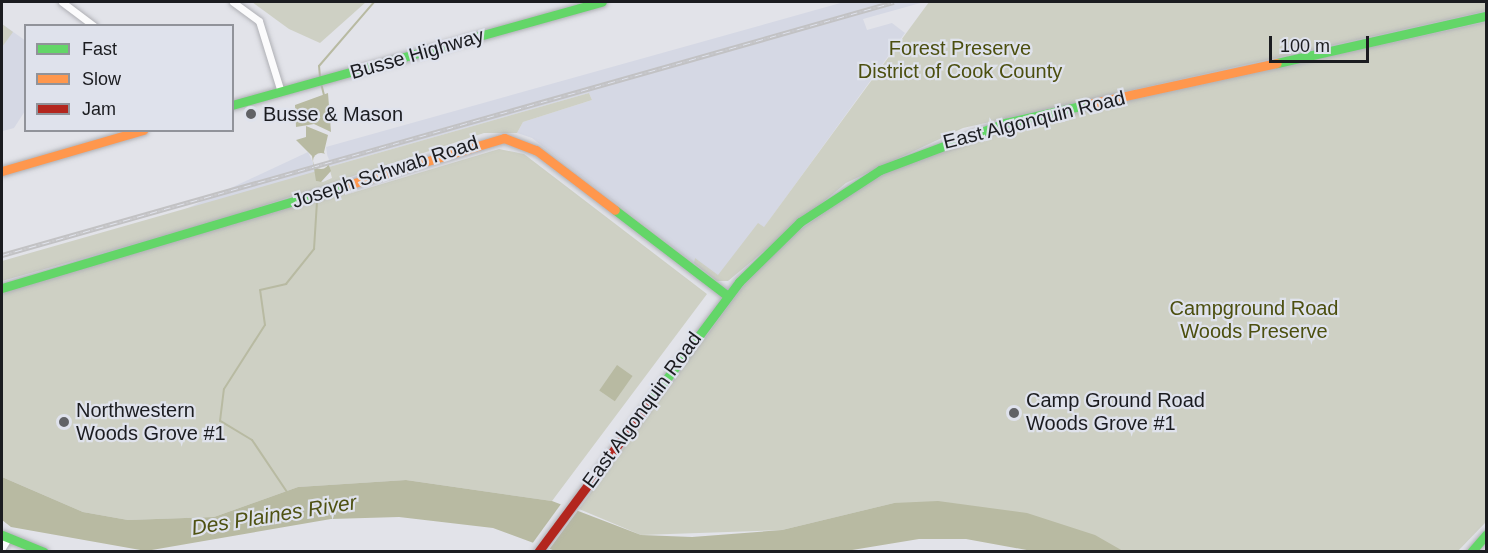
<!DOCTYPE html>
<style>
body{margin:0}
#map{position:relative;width:1488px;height:553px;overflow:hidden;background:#e2e3e9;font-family:Helvetica,sans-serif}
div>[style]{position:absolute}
.built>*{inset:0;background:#d5d8e4;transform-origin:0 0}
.green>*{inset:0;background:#ced0c4}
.water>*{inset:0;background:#b8baa2;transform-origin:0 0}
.pier>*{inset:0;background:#e2e3e9}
.round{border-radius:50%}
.stream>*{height:2px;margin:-1px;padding:0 1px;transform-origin:1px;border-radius:1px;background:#b8baa2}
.roads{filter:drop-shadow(0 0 2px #afb0b5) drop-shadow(0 0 2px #afb0b5)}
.street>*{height:7px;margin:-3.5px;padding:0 3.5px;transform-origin:3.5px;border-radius:3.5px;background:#fbfbfc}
.fast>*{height:9px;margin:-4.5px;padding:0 4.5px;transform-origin:4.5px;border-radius:4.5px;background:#63d668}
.slow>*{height:9px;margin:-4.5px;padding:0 4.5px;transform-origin:4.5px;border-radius:4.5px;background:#ff974d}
.jam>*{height:9px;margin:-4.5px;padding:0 4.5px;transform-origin:4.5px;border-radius:4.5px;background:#b3261e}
.rail>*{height:4.5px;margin-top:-2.25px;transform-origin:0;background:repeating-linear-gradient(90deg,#dfe2ec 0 7px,#c2c2c4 0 14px);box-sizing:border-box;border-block:2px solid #c2c2c4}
.dots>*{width:16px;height:16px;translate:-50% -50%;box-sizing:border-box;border:3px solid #dfe2ec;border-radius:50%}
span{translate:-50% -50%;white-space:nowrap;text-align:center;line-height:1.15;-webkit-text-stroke:4.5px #dfe2ec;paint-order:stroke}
.park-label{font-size:20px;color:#4c4f0f}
.street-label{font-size:20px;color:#1b1c20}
.poi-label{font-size:20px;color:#1b1c20}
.left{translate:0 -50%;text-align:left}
.water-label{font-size:21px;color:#4f5213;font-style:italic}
.frame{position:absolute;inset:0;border:3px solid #1b1c20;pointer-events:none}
.legend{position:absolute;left:24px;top:24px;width:210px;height:108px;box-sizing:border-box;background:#dfe2ec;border:2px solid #91939a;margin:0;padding:8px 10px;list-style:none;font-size:18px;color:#1b1c20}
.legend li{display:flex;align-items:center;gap:12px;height:30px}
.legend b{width:30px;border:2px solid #91939a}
.scale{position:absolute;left:1269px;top:36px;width:100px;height:27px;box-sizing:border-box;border:3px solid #1b1c20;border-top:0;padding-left:8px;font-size:18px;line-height:21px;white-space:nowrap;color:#1b1c20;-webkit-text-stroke:4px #dfe2ec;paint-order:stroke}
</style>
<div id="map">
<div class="built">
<div style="clip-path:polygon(844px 2px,924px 2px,863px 19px,867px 30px,892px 23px,905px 33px,744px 255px,717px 281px,532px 138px,517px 133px,523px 122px,592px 100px,589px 93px,329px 167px,326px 147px)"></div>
<div style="clip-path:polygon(2px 24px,26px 41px,25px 111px,14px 128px,3px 131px)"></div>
<div style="left:308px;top:152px;width:21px;height:318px;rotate:65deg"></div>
</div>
<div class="green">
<div style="clip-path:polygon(252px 2px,366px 2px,320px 43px,289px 29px)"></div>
<div style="clip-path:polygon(929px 2px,1486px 2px,1486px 11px,963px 128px,846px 183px,728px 281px,717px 281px,694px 263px,695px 258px,718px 275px,758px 223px,764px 227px)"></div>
<div style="clip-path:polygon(1486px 22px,1486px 522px,1458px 551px,1123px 551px,1067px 527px,894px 503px,782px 530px,641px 535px,579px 509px,743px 286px,792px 235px,869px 182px,905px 163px,1039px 120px)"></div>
<div style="clip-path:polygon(2px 24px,13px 32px,2px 47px)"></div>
<div style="clip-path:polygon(589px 93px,592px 100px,523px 122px,517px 133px,484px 133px,223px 219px,2px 281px,2px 261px,317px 171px,316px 181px,323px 182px,332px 178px,329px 167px)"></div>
<div style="clip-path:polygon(499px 149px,524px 154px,707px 294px,552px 501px,406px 480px,298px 487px,214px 517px,128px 520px,83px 512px,2px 477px,2px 293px,344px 189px,345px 195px)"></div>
</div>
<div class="water">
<div style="clip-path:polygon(328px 93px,331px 132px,314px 124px,296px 127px,295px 105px)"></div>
<div style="clip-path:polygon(306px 126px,328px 135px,324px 152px,331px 171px,321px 182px,316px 181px,312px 156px,296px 140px,306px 137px)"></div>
<div style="left:617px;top:365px;width:19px;height:31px;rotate:35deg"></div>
<div style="clip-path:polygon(2px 477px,83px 512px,128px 520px,214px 517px,298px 487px,406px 480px,552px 501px,641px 535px,692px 537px,782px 530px,894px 503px,938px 501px,1027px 513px,1095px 535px,1123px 551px,1032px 551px,966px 539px,919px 539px,840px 552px,558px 552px,493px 528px,399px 517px,331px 519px,146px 551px,11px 527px,2px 520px)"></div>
</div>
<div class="pier">
<div class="round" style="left:313px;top:153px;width:16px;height:16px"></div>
<div style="clip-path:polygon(561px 504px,579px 509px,548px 551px,532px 544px)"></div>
</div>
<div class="stream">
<div style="left:320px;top:77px;width:11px;rotate:-95deg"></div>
<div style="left:319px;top:66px;width:84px;rotate:-49.3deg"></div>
<div style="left:321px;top:83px;width:12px;rotate:76deg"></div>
<div style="left:287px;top:492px;width:63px;rotate:-123.9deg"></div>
<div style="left:252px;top:440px;width:37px;rotate:-149deg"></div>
<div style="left:220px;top:421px;width:32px;rotate:-83deg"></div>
<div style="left:224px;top:389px;width:76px;rotate:-57.4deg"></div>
<div style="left:265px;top:325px;width:35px;rotate:-98deg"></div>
<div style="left:260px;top:290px;width:27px;rotate:-13deg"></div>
<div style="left:286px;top:284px;width:45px;rotate:-51.3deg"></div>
<div style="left:314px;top:249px;width:48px;rotate:-86.4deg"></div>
</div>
<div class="roads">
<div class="street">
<div style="left:62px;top:2px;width:40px;rotate:37deg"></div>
<div style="left:233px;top:2px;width:32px;rotate:36deg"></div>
<div style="left:259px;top:21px;width:74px;rotate:72.8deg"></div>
<div style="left:2px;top:548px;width:12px;rotate:-59deg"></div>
</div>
<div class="fast">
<div style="left:1277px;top:63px;width:214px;rotate:-12.7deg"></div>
<div style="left:232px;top:105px;width:384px;rotate:-15.6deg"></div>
<div style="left:615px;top:210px;width:142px;rotate:37.3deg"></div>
<div style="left:2px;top:288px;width:364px;rotate:-16.6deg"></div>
<div style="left:650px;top:401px;width:149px;rotate:-53.2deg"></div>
<div style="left:739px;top:282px;width:86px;rotate:-44.5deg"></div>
<div style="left:800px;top:222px;width:95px;rotate:-33deg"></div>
<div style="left:880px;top:170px;width:134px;rotate:-20.6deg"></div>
<div style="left:1005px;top:123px;width:86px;rotate:-12.7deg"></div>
<div style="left:2px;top:535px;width:45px;rotate:22deg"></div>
<div style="left:1471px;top:552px;width:23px;rotate:-49deg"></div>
</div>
<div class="slow">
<div style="left:1089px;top:104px;width:192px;rotate:-12.3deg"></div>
<div style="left:2px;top:171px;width:147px;rotate:-16.2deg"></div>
<div style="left:351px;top:184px;width:160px;rotate:-16.7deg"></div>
<div style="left:504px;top:138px;width:34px;rotate:21deg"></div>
<div style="left:536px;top:150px;width:99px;rotate:37.2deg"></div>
</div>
<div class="jam">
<div style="left:538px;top:552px;width:188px;rotate:-53.4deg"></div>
</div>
</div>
<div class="rail">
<div style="left:2px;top:255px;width:927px;rotate:-15.84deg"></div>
</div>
<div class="dots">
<div style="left:251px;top:114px;background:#616266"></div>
<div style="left:1014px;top:413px;background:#616266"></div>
<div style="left:64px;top:422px;background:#616266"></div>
</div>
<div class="park-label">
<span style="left:960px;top:60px">Forest Preserve<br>District of Cook County</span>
<span style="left:1254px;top:320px">Campground Road<br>Woods Preserve</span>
</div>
<div class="street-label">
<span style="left:417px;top:54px;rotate:-16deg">Busse Highway</span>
<span style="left:1034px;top:120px;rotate:-14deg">East Algonquin Road</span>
<span style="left:385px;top:172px;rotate:-18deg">Joseph Schwab Road</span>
<span style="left:642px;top:410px;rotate:-54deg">East Algonquin Road</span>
</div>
<div class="poi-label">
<span class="left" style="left:263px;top:114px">Busse &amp; Mason</span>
<span class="left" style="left:1026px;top:412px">Camp Ground Road<br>Woods Grove #1</span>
<span class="left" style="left:76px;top:422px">Northwestern<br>Woods Grove #1</span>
</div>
<div class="water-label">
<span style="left:274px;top:515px;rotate:-9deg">Des Plaines River</span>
</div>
<div class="frame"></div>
<ul class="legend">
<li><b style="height:8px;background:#63d668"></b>Fast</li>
<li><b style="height:8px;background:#ff974d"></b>Slow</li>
<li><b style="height:8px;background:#b3261e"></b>Jam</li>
</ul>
<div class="scale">100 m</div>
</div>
